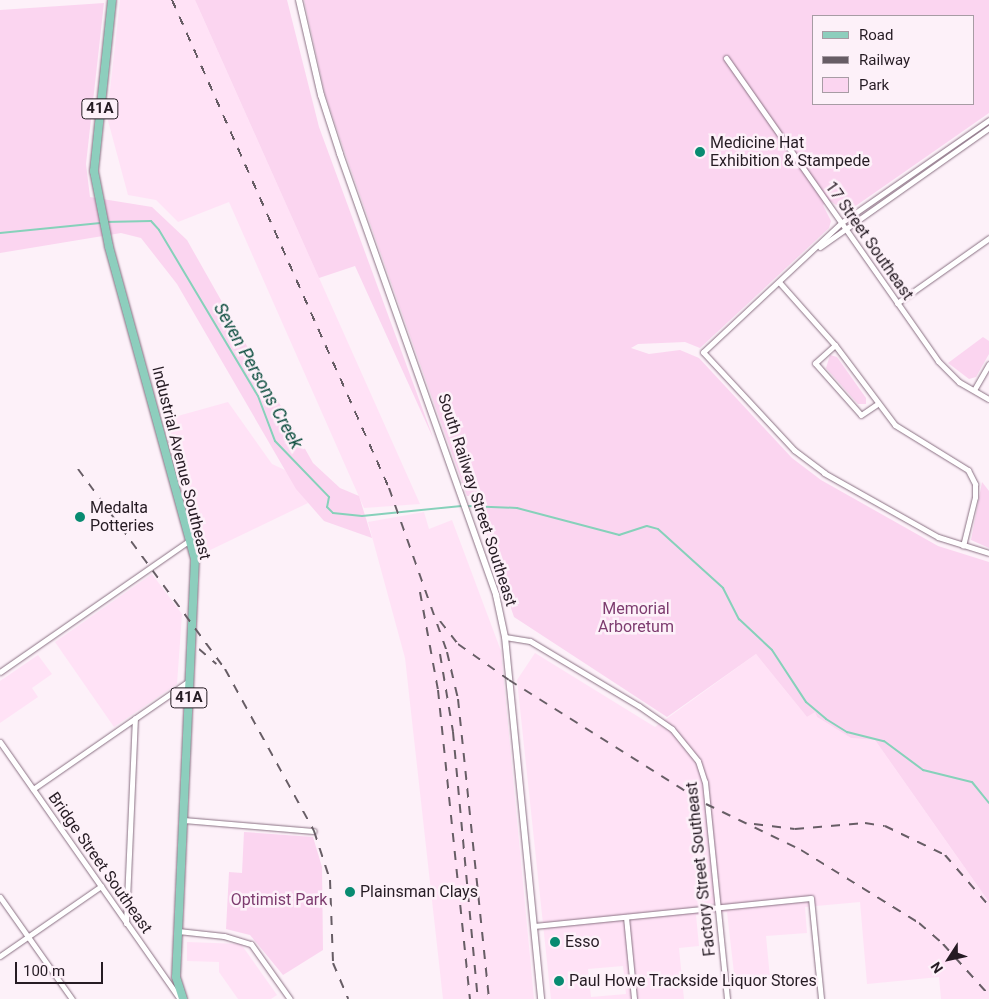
<!DOCTYPE html>
<style>
body{margin:0}
#map{position:relative;width:989px;height:999px;overflow:hidden;background:#fdf1f9;font-family:Roboto,sans-serif}
div>[style]{position:absolute}
.built>*{inset:0;background:#ffe2f6}
.green>*{inset:0;background:#fbd5f0}
.stream>*{height:2px;margin:-1px;padding:0 1px;transform-origin:1px;border-radius:1px;background:#86d1ba}
.roads{filter:drop-shadow(0 0 1px #8a7183) drop-shadow(0 0 1px #8a7183)}
.minor>*{height:5px;margin:-2.5px;padding:0 2.5px;transform-origin:2.5px;border-radius:2.5px;background:#fff}
.tertiary>*{height:6px;margin:-3px;padding:0 3px;transform-origin:3px;border-radius:3px;background:#fff}
.primary>*{height:8px;margin:-4px;padding:0 4px;transform-origin:4px;border-radius:4px;background:#8dcebd}
.rail>*{height:2px;margin-top:-1px;transform-origin:0;background:repeating-linear-gradient(90deg,#675d65 0 9px,transparent 0 18px)}
.dots>*{width:14px;height:14px;translate:-50% -50%;box-sizing:border-box;border:2px solid #fdf1f9;border-radius:50%}
span{translate:-50% -50%;white-space:nowrap;text-align:center;line-height:1.15;-webkit-text-stroke:5px #fdf1f9;paint-order:stroke}
.shield-label span{padding:1px 4px;background:#fdf1f9;border:1px solid;border-radius:4px;-webkit-text-stroke-width:0}
.shield-label{font-size:15px;color:#261c24;font-weight:700}
.poi-label{font-size:16px;color:#261c24}
.left{translate:0 -50%;text-align:left}
.street-label{font-size:16px;color:#261c24}
.park-label{font-size:16px;color:#7d3c6f}
.water-label{font-size:18px;color:#0a4c3d;font-style:italic}
.legend{position:absolute;left:812px;top:15px;width:162px;height:90px;box-sizing:border-box;background:#fdf1f9;border:1px solid #a79ca4;margin:0;padding:6px 9px;list-style:none;font-size:15px;color:#261c24}
.legend li{display:flex;align-items:center;gap:10px;height:25px}
.legend b{width:25px;border:1px solid #a79ca4}
.north{position:absolute;left:924px;top:934px;width:50px;height:50px;-webkit-text-stroke:4px #fdf1f9;paint-order:stroke;rotate:235deg;font-size:14px;font-weight:700;line-height:20px;text-align:center;color:#261c24}
.north::after{content:'';display:block;margin:auto;width:18px;height:22px;background:#261c24;clip-path:polygon(50% 0,100% 100%,50% 72%,0 100%)}
.scale{position:absolute;left:15px;top:962px;width:88px;height:22px;box-sizing:border-box;border:2px solid #261c24;border-top:0;padding-left:6px;font-size:15px;line-height:18px;white-space:nowrap;color:#261c24;-webkit-text-stroke:4px #fdf1f9;paint-order:stroke}
</style>
<div id="map">
<div class="built">
<div style="clip-path:polygon(120px 0,195px 0,420px 504px,364px 508px,229px 202px,178px 222px,156px 200px,128px 195px,107px 117px)"></div>
<div style="clip-path:polygon(228px 402px,272px 464px,285px 470px,308px 503px,204px 553px,167px 419px)"></div>
<div style="clip-path:polygon(424px 512px,429px 529px,452px 520px,501px 651px,534px 999px,443px 999px,405px 658px,368px 522px)"></div>
<div style="clip-path:polygon(152px 574px,182px 614px,177px 684px,114px 727px,55px 642px)"></div>
<div style="clip-path:polygon(evenodd,535px 653px,655px 727px,756px 654px,807px 717px,815px 711px,817px 717px,851px 738px,875px 740px,989px 902px,989px 999px,941px 999px,939px 977px,867px 984px,860px 902px,805px 907px,807px 933px,766px 936px,770px 978px,735px 982px,727px 912px,696px 915px,699px 946px,679px 948px,684px 999px,551px 999px,517px 680px,535px 653px,623px 966px,626px 994px,591px 997px,588px 969px,623px 966px)"></div>
<div style="clip-path:polygon(38px 655px,52px 674px,32px 688px,38px 697px,0 723px,0 681px)"></div>
<div style="clip-path:polygon(187px 942px,241px 944px,277px 995px,271px 999px,238px 999px,219px 972px,219px 962px,187px 961px)"></div>
</div>
<div class="green">
<div style="clip-path:polygon(195px 0,287px 0,319px 127px,434px 440px,355px 266px,319px 278px)"></div>
<div style="clip-path:polygon(evenodd,304px 0,989px 0,989px 113px,847px 212px,830px 201px,823px 205px,831px 221px,829px 228px,700px 348px,685px 342px,638px 344px,631px 348px,649px 354px,680px 350px,699px 358px,792px 458px,821px 480px,938px 546px,989px 562px,989px 902px,875px 740px,851px 738px,817px 717px,815px 712px,807px 717px,756px 654px,667px 717px,514px 617px,473px 496px,467px 496px,345px 153px,325px 94px,304px 0,813px 16px,973px 16px,973px 104px,813px 104px,813px 16px)"></div>
<div style="clip-path:polygon(104px 3px,86px 164px,90px 197px,152px 207px,187px 240px,313px 463px,340px 488px,359px 496px,372px 538px,324px 521px,296px 489px,177px 284px,141px 238px,121px 233px,0 253px,0 10px)"></div>
<div style="clip-path:polygon(983px 337px,989px 341px,989px 354px,976px 377px,969px 379px,948px 363px)"></div>
<div style="clip-path:polygon(830px 355px,837px 357px,866px 398px,866px 404px,858px 404px,826px 368px)"></div>
<div style="clip-path:polygon(982px 482px,989px 491px,989px 548px,971px 540px)"></div>
<div style="clip-path:polygon(244px 832px,313px 837px,322px 867px,323px 950px,283px 975px,250px 935px,226px 929px,229px 872px,242px 873px)"></div>
</div>
<div class="stream">
<div style="left:105px;top:222px;width:46px;rotate:-1.2deg"></div>
<div style="left:151px;top:221px;width:12px;rotate:48deg"></div>
<div style="left:159px;top:230px;width:193px;rotate:59.2deg"></div>
<div style="left:258px;top:396px;width:48px;rotate:69.3deg"></div>
<div style="left:275px;top:441px;width:78px;rotate:46deg"></div>
<div style="left:329px;top:497px;width:10px;rotate:101deg"></div>
<div style="left:327px;top:507px;width:8px;rotate:45deg"></div>
<div style="left:333px;top:513px;width:29px;rotate:6deg"></div>
<div style="left:362px;top:516px;width:100px;rotate:-5.8deg"></div>
<div style="left:0;top:233px;width:101px;rotate:-5.7deg"></div>
<div style="left:466px;top:506px;width:51px;rotate:2.2deg"></div>
<div style="left:517px;top:508px;width:106px;rotate:14.8deg"></div>
<div style="left:619px;top:535px;width:29px;rotate:-18deg"></div>
<div style="left:647px;top:526px;width:11px;rotate:15deg"></div>
<div style="left:658px;top:529px;width:88px;rotate:42.2deg"></div>
<div style="left:723px;top:588px;width:35px;rotate:63deg"></div>
<div style="left:739px;top:619px;width:45px;rotate:43.2deg"></div>
<div style="left:772px;top:650px;width:62px;rotate:56.8deg"></div>
<div style="left:806px;top:702px;width:26px;rotate:40deg"></div>
<div style="left:826px;top:719px;width:25px;rotate:32deg"></div>
<div style="left:847px;top:732px;width:38px;rotate:14deg"></div>
<div style="left:884px;top:741px;width:49px;rotate:36.6deg"></div>
<div style="left:923px;top:770px;width:50px;rotate:13.8deg"></div>
<div style="left:972px;top:782px;width:27px;rotate:51deg"></div>
</div>
<div class="roads">
<div class="minor">
<div style="left:726px;top:58px;width:370px;rotate:55deg"></div>
<div style="left:938px;top:361px;width:30px;rotate:45deg"></div>
<div style="left:959px;top:382px;width:34px;rotate:30deg"></div>
<div style="left:989px;top:120px;width:180px;rotate:145.2deg"></div>
<div style="left:841px;top:223px;width:189px;rotate:136.9deg"></div>
<div style="left:703px;top:352px;width:134px;rotate:47.1deg"></div>
<div style="left:794px;top:450px;width:38px;rotate:37deg"></div>
<div style="left:824px;top:473px;width:131px;rotate:29.3deg"></div>
<div style="left:938px;top:537px;width:53px;rotate:17.4deg"></div>
<div style="left:820px;top:247px;width:207px;rotate:-35.2deg"></div>
<div style="left:779px;top:282px;width:84px;rotate:48.4deg"></div>
<div style="left:835px;top:345px;width:100px;rotate:53.1deg"></div>
<div style="left:895px;top:425px;width:86px;rotate:31.7deg"></div>
<div style="left:968px;top:470px;width:16px;rotate:63deg"></div>
<div style="left:975px;top:484px;width:13px;rotate:90deg"></div>
<div style="left:975px;top:497px;width:50px;rotate:103.8deg"></div>
<div style="left:897px;top:303px;width:113px;rotate:-35.2deg"></div>
<div style="left:835px;top:345px;width:27px;rotate:138deg"></div>
<div style="left:815px;top:363px;width:69px;rotate:48.5deg"></div>
<div style="left:861px;top:415px;width:18px;rotate:-34deg"></div>
<div style="left:974px;top:390px;width:30px;rotate:-60deg"></div>
<div style="left:505px;top:637px;width:25px;rotate:9deg"></div>
<div style="left:530px;top:641px;width:127px;rotate:30.8deg"></div>
<div style="left:639px;top:706px;width:40px;rotate:34.9deg"></div>
<div style="left:672px;top:729px;width:41px;rotate:50.9deg"></div>
<div style="left:698px;top:761px;width:22px;rotate:72deg"></div>
<div style="left:705px;top:782px;width:218px;rotate:84.2deg"></div>
<div style="left:0;top:672px;width:231px;rotate:-34.8deg"></div>
<div style="left:0;top:742px;width:314px;rotate:55deg"></div>
<div style="left:33px;top:789px;width:190px;rotate:-34.7deg"></div>
<div style="left:183px;top:820px;width:131px;rotate:4.8deg"></div>
<div style="left:0;top:897px;width:125px;rotate:54.8deg"></div>
<div style="left:626px;top:917px;width:82px;rotate:84.4deg"></div>
<div style="left:126px;top:923px;width:205px;rotate:-87.5deg"></div>
<div style="left:534px;top:926px;width:278px;rotate:-5.8deg"></div>
<div style="left:811px;top:898px;width:101px;rotate:84.3deg"></div>
<div style="left:178px;top:931px;width:46px;rotate:6.2deg"></div>
<div style="left:224px;top:936px;width:28px;rotate:17deg"></div>
<div style="left:251px;top:944px;width:67px;rotate:54.7deg"></div>
<div style="left:0;top:956px;width:123px;rotate:-34.7deg"></div>
</div>
<div class="tertiary">
<div style="left:299px;top:0;width:98px;rotate:77deg"></div>
<div style="left:321px;top:95px;width:62px;rotate:72.1deg"></div>
<div style="left:340px;top:154px;width:468px;rotate:70.5deg"></div>
<div style="left:496px;top:595px;width:43px;rotate:77.9deg"></div>
<div style="left:505px;top:637px;width:364px;rotate:84.3deg"></div>
</div>
<div class="primary">
<div style="left:112px;top:0;width:172px;rotate:96deg"></div>
<div style="left:94px;top:171px;width:77px;rotate:78.8deg"></div>
<div style="left:109px;top:247px;width:324px;rotate:74.6deg"></div>
<div style="left:195px;top:559px;width:418px;rotate:92.6deg"></div>
<div style="left:176px;top:977px;width:23px;rotate:72deg"></div>
</div>
</div>
<div class="rail">
<div style="left:172px;top:0;width:534px;rotate:66.03deg"></div>
<div style="left:389px;top:488px;width:174px;rotate:70.5deg"></div>
<div style="left:447px;top:652px;width:48px;rotate:76.8deg"></div>
<div style="left:458px;top:699px;width:302px;rotate:84.1deg"></div>
<div style="left:78px;top:469px;width:248px;rotate:53.7deg"></div>
<div style="left:225px;top:669px;width:185px;rotate:61.2deg"></div>
<div style="left:314px;top:831px;width:52px;rotate:71.9deg"></div>
<div style="left:330px;top:880px;width:83px;rotate:87.9deg"></div>
<div style="left:333px;top:963px;width:39px;rotate:67deg"></div>
<div style="left:420px;top:592px;width:100px;rotate:79.6deg"></div>
<div style="left:438px;top:690px;width:311px;rotate:84.1deg"></div>
<div style="left:440px;top:621px;width:29px;rotate:52deg"></div>
<div style="left:458px;top:644px;width:62px;rotate:35.2deg"></div>
<div style="left:509px;top:680px;width:233px;rotate:32.2deg"></div>
<div style="left:706px;top:804px;width:106px;rotate:25.8deg"></div>
<div style="left:801px;top:850px;width:139px;rotate:31.7deg"></div>
<div style="left:919px;top:923px;width:32px;rotate:41deg"></div>
<div style="left:943px;top:944px;width:69px;rotate:48deg"></div>
<div style="left:199px;top:649px;width:23px;rotate:41deg"></div>
<div style="left:440px;top:654px;width:79px;rotate:80.5deg"></div>
<div style="left:453px;top:732px;width:268px;rotate:84.7deg"></div>
<div style="left:754px;top:824px;width:41px;rotate:7deg"></div>
<div style="left:795px;top:829px;width:70px;rotate:-4.9deg"></div>
<div style="left:865px;top:823px;width:20px;rotate:9deg"></div>
<div style="left:885px;top:826px;width:67px;rotate:25.8deg"></div>
<div style="left:945px;top:855px;width:67px;rotate:49.2deg"></div>
</div>
<div class="dots">
<div style="left:700px;top:152px;background:#088b71"></div>
<div style="left:80px;top:517px;background:#088b71"></div>
<div style="left:350px;top:892px;background:#088b71"></div>
<div style="left:555px;top:942px;background:#088b71"></div>
<div style="left:559px;top:981px;background:#088b71"></div>
</div>
<div class="shield-label">
<span style="left:100px;top:109px">41A</span>
<span style="left:189px;top:698px">41A</span>
</div>
<div class="poi-label">
<span class="left" style="left:710px;top:152px">Medicine Hat<br>Exhibition &amp; Stampede</span>
<span class="left" style="left:90px;top:517px">Medalta<br>Potteries</span>
<span class="left" style="left:360px;top:892px">Plainsman Clays</span>
<span class="left" style="left:565px;top:942px">Esso</span>
<span class="left" style="left:569px;top:981px">Paul Howe Trackside Liquor Stores</span>
</div>
<div class="street-label">
<span style="left:869px;top:241px;rotate:55deg">17 Street Southeast</span>
<span style="left:181px;top:463px;rotate:76deg">Industrial Avenue Southeast</span>
<span style="left:477px;top:500px;rotate:72deg">South Railway Street Southeast</span>
<span style="left:100px;top:863px;rotate:55deg">Bridge Street Southeast</span>
<span style="left:701px;top:869px;rotate:-96deg">Factory Street Southeast</span>
</div>
<div class="park-label">
<span style="left:636px;top:618px">Memorial<br>Arboretum</span>
<span style="left:279px;top:900px">Optimist Park</span>
</div>
<div class="water-label">
<span style="left:258px;top:376px;rotate:61deg">Seven Persons Creek</span>
</div>
<ul class="legend">
<li><b style="height:6px;background:#8dcebd"></b>Road</li>
<li><b style="height:6px;background:#675d65"></b>Railway</li>
<li><b style="height:14px;background:#fbd5f0"></b>Park</li>
</ul>
<div class="north">N</div>
<div class="scale">100 m</div>
</div>
